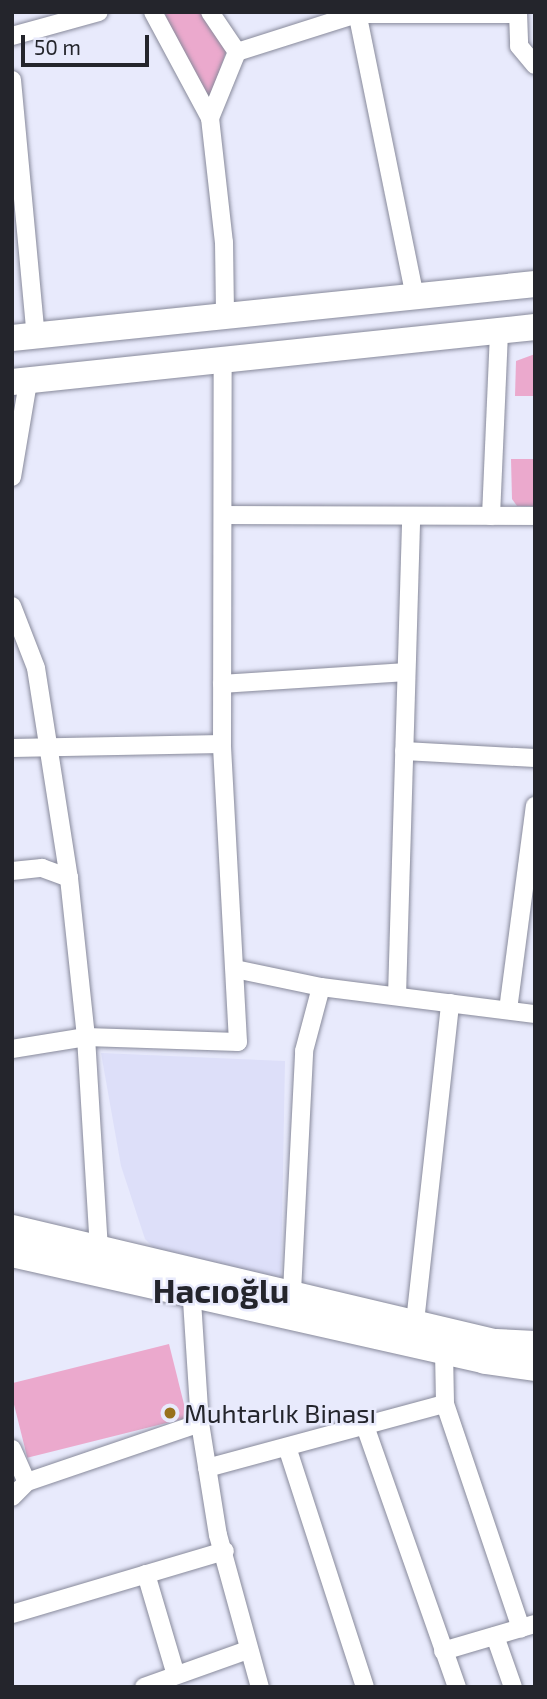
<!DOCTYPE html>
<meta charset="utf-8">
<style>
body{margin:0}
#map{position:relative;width:547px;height:1699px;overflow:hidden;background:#e8eafc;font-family:"Exo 2",sans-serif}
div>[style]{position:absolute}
.built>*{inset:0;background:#dddff9}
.green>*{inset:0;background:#eba9cd;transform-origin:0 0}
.roads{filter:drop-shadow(0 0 2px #888a9b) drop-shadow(0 0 2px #888a9b)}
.street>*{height:18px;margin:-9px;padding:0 9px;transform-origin:9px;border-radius:9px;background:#fff}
.secondary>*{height:26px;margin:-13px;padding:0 13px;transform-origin:13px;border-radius:13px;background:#fff}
.dots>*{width:19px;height:19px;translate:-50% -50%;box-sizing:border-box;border:4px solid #e8eafc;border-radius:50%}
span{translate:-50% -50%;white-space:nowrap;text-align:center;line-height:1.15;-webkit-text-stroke:5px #e8eafc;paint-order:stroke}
.poi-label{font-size:26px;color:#24252c}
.left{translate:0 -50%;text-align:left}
.district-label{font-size:33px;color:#24252c;font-weight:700}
.frame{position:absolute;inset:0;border:14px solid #24252c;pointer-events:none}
.scale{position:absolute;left:21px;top:35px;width:128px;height:32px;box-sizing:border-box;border:4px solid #24252c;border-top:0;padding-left:9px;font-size:21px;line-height:24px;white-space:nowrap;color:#24252c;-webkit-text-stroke:5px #e8eafc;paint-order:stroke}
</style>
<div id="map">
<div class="built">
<div style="clip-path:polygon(101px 1053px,285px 1061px,281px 1281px,157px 1251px,145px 1239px,121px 1166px)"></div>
</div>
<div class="green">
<div style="clip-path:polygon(165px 12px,203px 12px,227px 49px,210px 99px,168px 25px)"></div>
<div style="clip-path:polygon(535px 354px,535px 396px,515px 396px,516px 361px)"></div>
<div style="clip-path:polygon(511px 459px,535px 459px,535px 506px,517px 506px,512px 499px)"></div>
<div style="left:169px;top:1344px;width:76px;height:165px;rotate:76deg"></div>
</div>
<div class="roads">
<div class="street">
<div style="left:153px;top:12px;width:120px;rotate:61.7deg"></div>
<div style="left:210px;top:118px;width:125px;rotate:83.6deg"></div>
<div style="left:224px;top:242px;width:74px;rotate:89.2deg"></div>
<div style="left:357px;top:12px;width:291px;rotate:78.5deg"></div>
<div style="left:518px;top:12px;width:34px;rotate:88deg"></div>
<div style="left:519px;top:46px;width:25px;rotate:50deg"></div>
<div style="left:12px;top:36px;width:90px;rotate:-15.4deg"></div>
<div style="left:237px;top:52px;width:126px;rotate:-17.6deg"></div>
<div style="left:357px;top:14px;width:161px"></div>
<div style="left:12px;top:80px;width:259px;rotate:84.7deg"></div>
<div style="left:210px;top:118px;width:71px;rotate:-67.8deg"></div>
<div style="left:237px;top:52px;width:48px;rotate:-124deg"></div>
<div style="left:12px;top:477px;width:96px;rotate:-80.4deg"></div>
<div style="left:225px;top:515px;width:310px;rotate:0.2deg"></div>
<div style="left:491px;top:516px;width:186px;rotate:-87.5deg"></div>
<div style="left:12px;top:606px;width:66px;rotate:68.8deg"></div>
<div style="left:36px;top:668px;width:213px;rotate:81.1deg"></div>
<div style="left:222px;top:684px;width:184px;rotate:-3.7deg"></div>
<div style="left:12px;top:748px;width:210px;rotate:-1.1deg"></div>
<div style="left:404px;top:751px;width:131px;rotate:3.1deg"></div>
<div style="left:12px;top:871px;width:30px;rotate:-6deg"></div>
<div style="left:42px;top:868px;width:29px;rotate:20deg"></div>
<div style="left:69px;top:878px;width:160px;rotate:83.9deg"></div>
<div style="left:86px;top:1037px;width:210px;rotate:86.5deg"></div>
<div style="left:235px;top:969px;width:88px;rotate:11.8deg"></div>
<div style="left:321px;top:987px;width:216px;rotate:7.2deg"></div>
<div style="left:397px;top:996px;width:480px;rotate:-88.3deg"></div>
<div style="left:508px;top:1010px;width:206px;rotate:-82.5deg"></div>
<div style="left:12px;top:1049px;width:75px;rotate:-9.2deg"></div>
<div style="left:86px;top:1037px;width:152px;rotate:1.9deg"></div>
<div style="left:238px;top:1042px;width:298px;rotate:-93.1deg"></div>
<div style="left:222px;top:744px;width:384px;rotate:-89.9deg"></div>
<div style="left:191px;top:1285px;width:138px;rotate:86.3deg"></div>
<div style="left:200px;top:1423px;width:113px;rotate:80.9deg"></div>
<div style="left:218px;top:1535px;width:158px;rotate:74.6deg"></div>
<div style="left:292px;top:1292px;width:241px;rotate:-87.1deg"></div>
<div style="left:304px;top:1051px;width:66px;rotate:-75.1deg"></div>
<div style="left:415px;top:1322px;width:321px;rotate:-83.7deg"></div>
<div style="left:444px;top:1351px;width:53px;rotate:88.9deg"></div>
<div style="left:445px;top:1404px;width:237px;rotate:71.3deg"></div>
<div style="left:365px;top:1426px;width:277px;rotate:70.6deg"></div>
<div style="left:287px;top:1447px;width:252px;rotate:72deg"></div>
<div style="left:12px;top:1449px;width:36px;rotate:66deg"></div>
<div style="left:27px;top:1482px;width:21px;rotate:135deg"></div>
<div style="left:207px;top:1468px;width:246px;rotate:-15.1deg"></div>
<div style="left:27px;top:1482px;width:183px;rotate:-18.8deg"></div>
<div style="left:146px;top:1574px;width:105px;rotate:73.5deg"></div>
<div style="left:12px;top:1614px;width:222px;rotate:-16.5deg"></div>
<div style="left:495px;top:1636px;width:54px;rotate:70.6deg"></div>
<div style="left:443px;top:1651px;width:96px;rotate:-16.4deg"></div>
<div style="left:144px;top:1687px;width:110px;rotate:-19.6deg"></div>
</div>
<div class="secondary">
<div style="left:12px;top:338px;width:526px;rotate:-5.89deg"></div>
<div style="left:12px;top:382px;width:526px;rotate:-6deg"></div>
<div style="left:12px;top:1228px;width:497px;rotate:13.3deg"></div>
<div style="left:496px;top:1342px;width:39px;rotate:3deg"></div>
<div style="left:12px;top:1254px;width:485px;rotate:12.7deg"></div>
<div style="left:485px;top:1361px;width:50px;rotate:8deg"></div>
</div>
</div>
<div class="dots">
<div style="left:170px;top:1413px;background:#98711c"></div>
</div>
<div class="poi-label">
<span class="left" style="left:184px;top:1413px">Muhtarlık Binası</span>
</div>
<div class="district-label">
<span style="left:221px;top:1291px">Hacıoğlu</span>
</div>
<div class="frame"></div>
<div class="scale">50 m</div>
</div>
